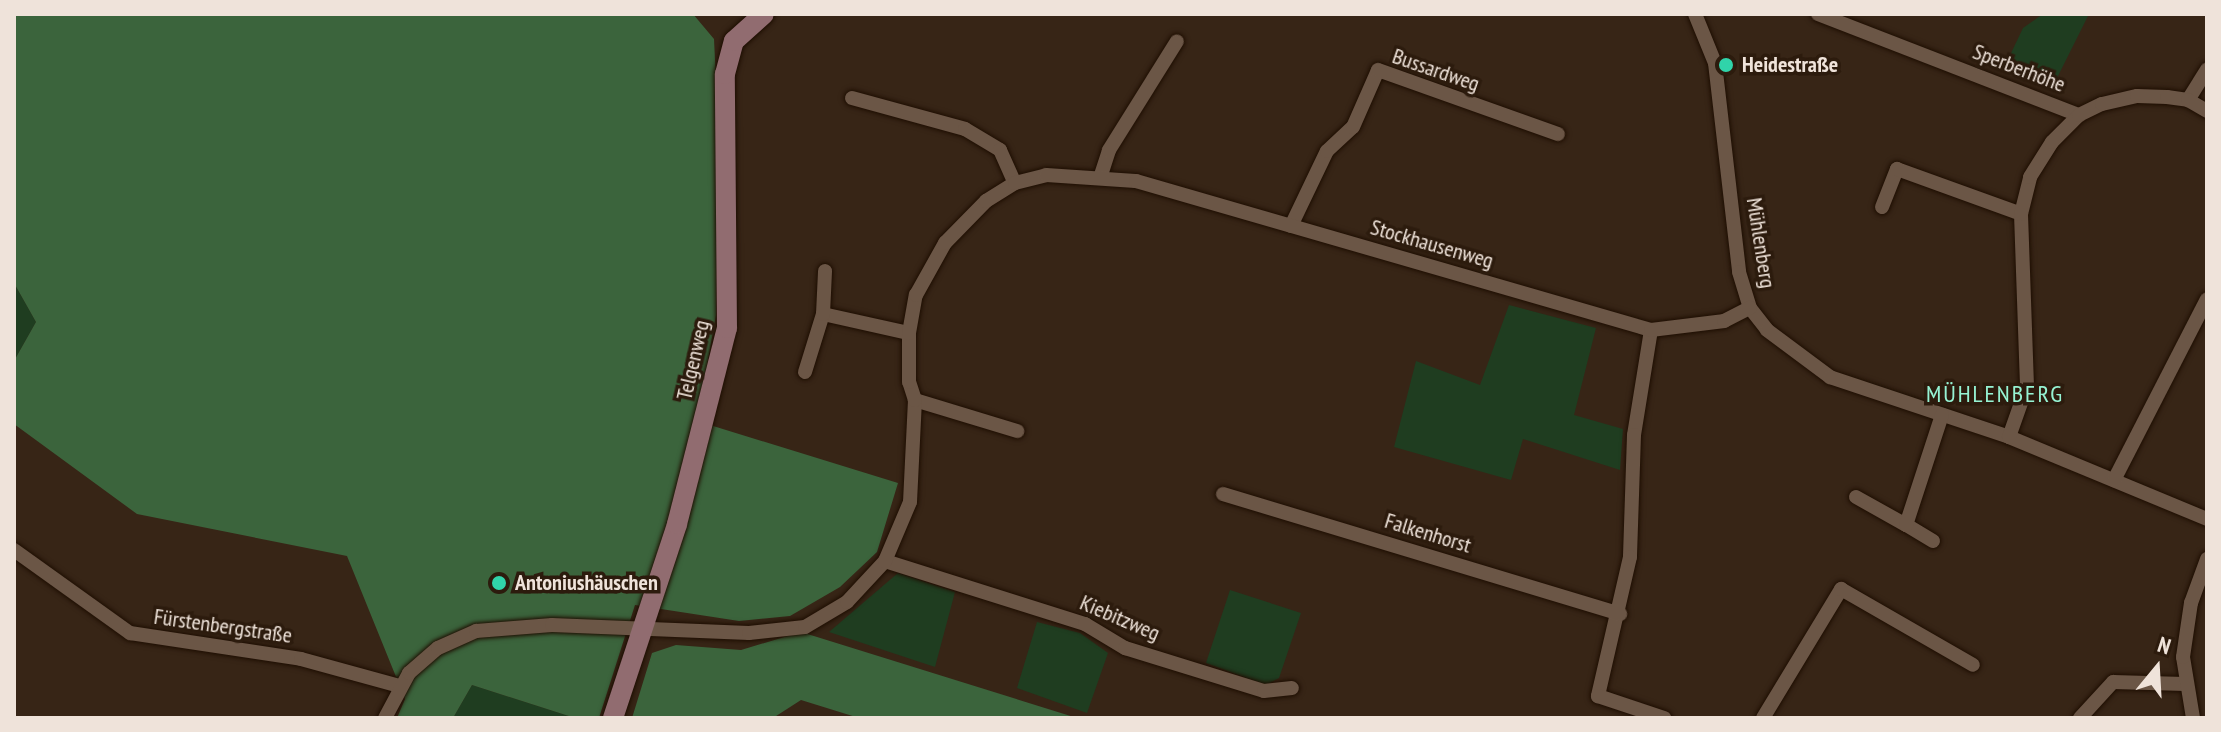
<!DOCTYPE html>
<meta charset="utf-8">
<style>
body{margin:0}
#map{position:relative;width:2221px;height:732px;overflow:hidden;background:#372516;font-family:"PT Sans Narrow",sans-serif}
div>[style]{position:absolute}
.green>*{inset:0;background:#1f3d20}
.forest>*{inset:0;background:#3b643c}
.roads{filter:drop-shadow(0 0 2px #1e0e02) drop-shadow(0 0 2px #1e0e02)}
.street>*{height:14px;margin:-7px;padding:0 7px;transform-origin:7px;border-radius:7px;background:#6b5646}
.secondary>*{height:20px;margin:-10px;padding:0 10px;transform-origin:10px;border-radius:10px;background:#916c70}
.dots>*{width:22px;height:22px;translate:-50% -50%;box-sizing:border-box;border:4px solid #2c1b0d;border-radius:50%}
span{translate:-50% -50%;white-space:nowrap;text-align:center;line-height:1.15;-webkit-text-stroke:7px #2c1b0d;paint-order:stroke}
.poi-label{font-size:22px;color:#efe3da;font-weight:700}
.left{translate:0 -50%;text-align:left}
.street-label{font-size:22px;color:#efe3da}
.neighbourhood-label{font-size:24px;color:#96f3d3;letter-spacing:2px}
.frame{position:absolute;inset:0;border:16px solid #efe3da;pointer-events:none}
.north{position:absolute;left:2117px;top:628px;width:80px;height:80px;-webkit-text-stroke:6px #2c1b0d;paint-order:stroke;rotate:18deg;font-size:22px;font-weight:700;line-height:32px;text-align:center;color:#efe3da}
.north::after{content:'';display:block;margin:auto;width:28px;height:36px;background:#efe3da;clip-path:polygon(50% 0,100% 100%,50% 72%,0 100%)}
</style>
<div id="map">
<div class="green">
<div style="clip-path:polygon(2043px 14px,2089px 14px,2051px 90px,2003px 70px,2023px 28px)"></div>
<div style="clip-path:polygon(14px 283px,36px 322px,14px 361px)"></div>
<div style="clip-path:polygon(1509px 305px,1596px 328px,1574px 415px,1623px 429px,1620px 470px,1523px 439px,1511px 480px,1394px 447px,1416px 361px,1480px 385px)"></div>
<div style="clip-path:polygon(898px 573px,955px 592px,935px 667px,829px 632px)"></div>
<div style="clip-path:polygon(1230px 590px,1301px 613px,1279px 678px,1266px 685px,1206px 663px)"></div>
<div style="clip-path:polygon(1037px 622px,1080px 633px,1108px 653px,1087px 713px,1017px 688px)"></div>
<div style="clip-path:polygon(472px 685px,575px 718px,453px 718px)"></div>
</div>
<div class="forest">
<div style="clip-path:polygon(14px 14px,693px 14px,714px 39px,719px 142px,716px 315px,697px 421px,898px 483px,877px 552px,840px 587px,790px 616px,739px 621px,635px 605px,599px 718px,575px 718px,472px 685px,453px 718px,397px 718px,405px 699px,347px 556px,137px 514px,14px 424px,14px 361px,36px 322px,14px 283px)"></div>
<div style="clip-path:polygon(801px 632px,1077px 718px,859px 718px,801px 700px,773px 718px,632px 718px,652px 653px,676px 645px,741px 650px)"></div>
</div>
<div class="roads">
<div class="street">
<div style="left:1695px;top:14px;width:53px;rotate:67.8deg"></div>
<div style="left:1715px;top:63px;width:210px;rotate:83.4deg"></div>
<div style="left:1739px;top:272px;width:38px;rotate:73deg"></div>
<div style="left:1750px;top:308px;width:28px;rotate:52deg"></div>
<div style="left:1767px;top:330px;width:79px;rotate:36.7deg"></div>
<div style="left:1830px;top:377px;width:189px;rotate:18.5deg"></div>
<div style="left:2009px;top:437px;width:214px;rotate:22.5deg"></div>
<div style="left:1818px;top:14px;width:280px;rotate:21.2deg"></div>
<div style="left:852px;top:98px;width:117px;rotate:15.3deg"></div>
<div style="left:965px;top:129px;width:41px;rotate:31deg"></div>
<div style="left:1000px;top:150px;width:36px;rotate:66deg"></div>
<div style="left:2188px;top:100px;width:36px;rotate:-58deg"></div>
<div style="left:1101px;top:175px;width:26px;rotate:-72deg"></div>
<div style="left:1109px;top:150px;width:128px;rotate:-58deg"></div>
<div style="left:1882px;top:207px;width:41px;rotate:-68.5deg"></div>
<div style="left:1897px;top:169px;width:132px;rotate:19.9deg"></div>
<div style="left:1291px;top:226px;width:83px;rotate:-64.4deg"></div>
<div style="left:1327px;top:151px;width:35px;rotate:-43deg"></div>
<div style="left:1353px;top:127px;width:62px;rotate:-66.3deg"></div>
<div style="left:1378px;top:70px;width:191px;rotate:19.6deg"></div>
<div style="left:823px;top:314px;width:88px;rotate:12.5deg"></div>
<div style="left:1651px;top:330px;width:106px;rotate:99.2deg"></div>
<div style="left:1634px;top:435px;width:122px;rotate:91.9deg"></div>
<div style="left:1630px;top:557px;width:143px;rotate:103deg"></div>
<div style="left:1598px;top:696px;width:70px;rotate:18.4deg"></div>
<div style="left:805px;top:372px;width:61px;rotate:-72.8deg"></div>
<div style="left:823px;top:314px;width:43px;rotate:-87.3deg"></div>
<div style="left:915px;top:400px;width:107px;rotate:16.9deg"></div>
<div style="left:2009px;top:437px;width:54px;rotate:-70.6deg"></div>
<div style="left:2027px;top:386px;width:172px;rotate:-92deg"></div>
<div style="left:2021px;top:214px;width:38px;rotate:-76deg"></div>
<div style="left:2030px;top:177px;width:41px;rotate:-57.8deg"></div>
<div style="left:2052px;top:142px;width:38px;rotate:-45deg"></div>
<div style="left:2079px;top:115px;width:25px;rotate:-26deg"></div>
<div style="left:2102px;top:104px;width:36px;rotate:-13deg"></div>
<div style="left:2137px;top:96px;width:30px;rotate:2deg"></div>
<div style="left:2167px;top:97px;width:21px;rotate:8deg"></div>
<div style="left:2188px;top:100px;width:22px;rotate:30deg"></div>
<div style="left:2114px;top:480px;width:203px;rotate:-62.8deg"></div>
<div style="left:1223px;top:494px;width:415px;rotate:16.8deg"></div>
<div style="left:1856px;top:497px;width:57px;rotate:29.2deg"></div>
<div style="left:1933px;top:541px;width:31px;rotate:-149deg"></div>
<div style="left:1906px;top:525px;width:116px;rotate:-71.9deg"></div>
<div style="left:14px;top:550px;width:143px;rotate:35.6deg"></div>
<div style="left:130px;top:633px;width:173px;rotate:8.6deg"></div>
<div style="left:301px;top:659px;width:103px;rotate:15.3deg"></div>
<div style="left:885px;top:561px;width:210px;rotate:17.5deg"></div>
<div style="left:1085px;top:624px;width:47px;rotate:31deg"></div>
<div style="left:1125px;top:648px;width:145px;rotate:17.2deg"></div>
<div style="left:1264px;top:691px;width:28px;rotate:-6deg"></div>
<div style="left:385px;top:718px;width:51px;rotate:-61.9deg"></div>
<div style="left:409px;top:673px;width:38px;rotate:-41deg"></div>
<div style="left:438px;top:648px;width:42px;rotate:-24.1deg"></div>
<div style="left:476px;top:631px;width:76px;rotate:-4.5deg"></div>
<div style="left:552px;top:625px;width:197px;rotate:2.3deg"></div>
<div style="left:749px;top:633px;width:56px;rotate:-6.1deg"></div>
<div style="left:805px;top:627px;width:49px;rotate:-30.8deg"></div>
<div style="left:847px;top:602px;width:56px;rotate:-47.2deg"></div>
<div style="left:885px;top:561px;width:64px;rotate:-67deg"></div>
<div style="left:910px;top:502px;width:102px;rotate:-87.2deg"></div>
<div style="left:915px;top:400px;width:19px;rotate:-108deg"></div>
<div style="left:909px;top:382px;width:49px;rotate:-90deg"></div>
<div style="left:909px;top:333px;width:39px;rotate:-80deg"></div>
<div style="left:916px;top:295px;width:60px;rotate:-60.9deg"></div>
<div style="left:945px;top:243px;width:59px;rotate:-45.7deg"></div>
<div style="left:986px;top:201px;width:34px;rotate:-32deg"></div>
<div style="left:1015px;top:183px;width:32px;rotate:-14deg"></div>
<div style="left:1046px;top:175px;width:90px;rotate:3.8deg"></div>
<div style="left:1136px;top:181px;width:536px;rotate:16.14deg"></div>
<div style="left:1651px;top:330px;width:74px;rotate:-7deg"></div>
<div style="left:1724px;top:321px;width:29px;rotate:-27deg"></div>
<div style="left:1763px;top:718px;width:151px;rotate:-58.8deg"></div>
<div style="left:1841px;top:589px;width:152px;rotate:29.9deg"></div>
<div style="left:2080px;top:718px;width:49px;rotate:-47.5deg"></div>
<div style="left:2113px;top:682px;width:72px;rotate:1.6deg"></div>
<div style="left:2193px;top:718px;width:62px;rotate:-99.3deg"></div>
<div style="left:2183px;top:657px;width:55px;rotate:-81.6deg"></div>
<div style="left:2191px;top:603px;width:47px;rotate:-70deg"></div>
</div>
<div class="secondary">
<div style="left:613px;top:718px;width:204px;rotate:-71.7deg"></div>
<div style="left:677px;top:524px;width:202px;rotate:-75.7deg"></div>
<div style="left:727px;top:328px;width:254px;rotate:-90.5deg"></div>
<div style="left:725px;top:74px;width:34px;rotate:-75deg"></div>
<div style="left:734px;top:41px;width:40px;rotate:-42deg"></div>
</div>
</div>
<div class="dots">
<div style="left:1726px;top:65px;background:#30d4aa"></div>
<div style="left:499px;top:583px;background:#30d4aa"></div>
</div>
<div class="poi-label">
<span class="left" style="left:1742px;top:65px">Heidestraße</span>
<span class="left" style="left:515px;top:583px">Antoniushäuschen</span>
</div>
<div class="street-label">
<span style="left:2019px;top:68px;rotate:21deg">Sperberhöhe</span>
<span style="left:1436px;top:70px;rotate:19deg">Bussardweg</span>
<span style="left:1761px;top:243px;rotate:81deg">Mühlenberg</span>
<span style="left:1432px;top:244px;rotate:16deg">Stockhausenweg</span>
<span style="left:693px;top:360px;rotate:-77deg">Telgenweg</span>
<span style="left:1428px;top:533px;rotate:17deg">Falkenhorst</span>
<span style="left:1120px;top:618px;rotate:23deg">Kiebitzweg</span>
<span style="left:223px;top:626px;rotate:8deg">Fürstenbergstraße</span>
</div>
<div class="neighbourhood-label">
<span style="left:1995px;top:394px">MÜHLENBERG</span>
</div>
<div class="frame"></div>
<div class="north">N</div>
</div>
